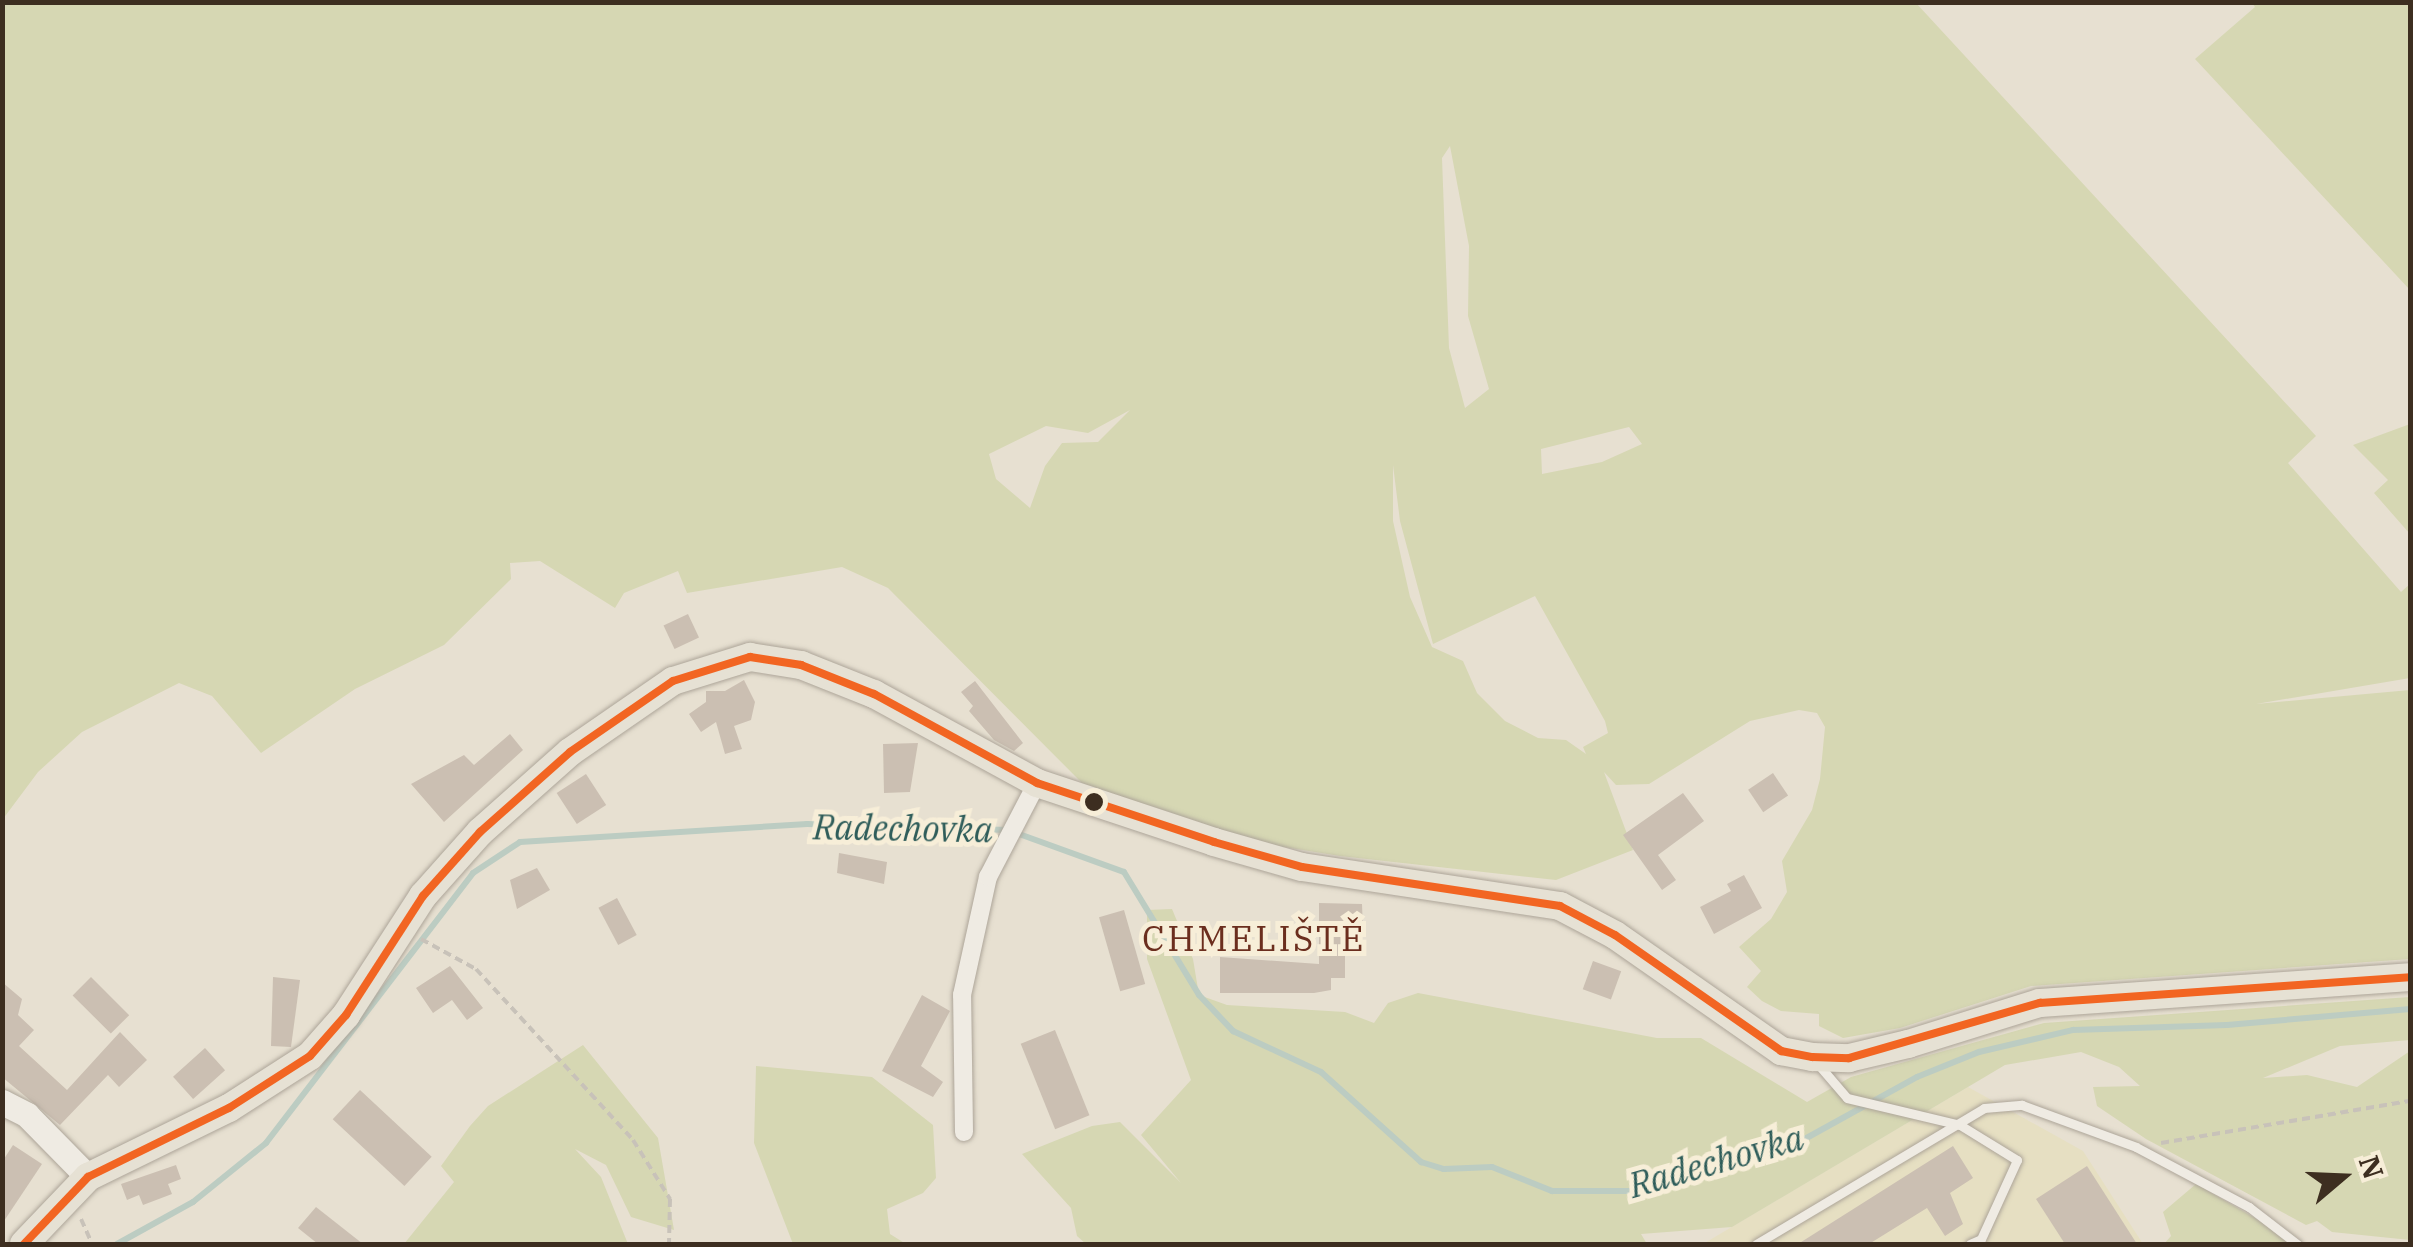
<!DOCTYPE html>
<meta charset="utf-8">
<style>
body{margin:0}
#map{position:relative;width:2413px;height:1247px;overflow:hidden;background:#e7e0d1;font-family:"IBM Plex Serif",serif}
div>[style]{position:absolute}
.farmland>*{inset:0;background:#e6dfc2}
.green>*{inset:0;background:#d6d7b3}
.stream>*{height:6px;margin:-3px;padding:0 3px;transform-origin:3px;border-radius:3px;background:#bcccc2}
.building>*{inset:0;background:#cbbfb2;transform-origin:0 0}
.path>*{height:4px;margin-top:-2px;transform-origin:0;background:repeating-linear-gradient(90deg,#c8c2b9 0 8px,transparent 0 13px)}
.roads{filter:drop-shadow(0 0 2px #ada599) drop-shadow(0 0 2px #ada599)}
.lane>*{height:9px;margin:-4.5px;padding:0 4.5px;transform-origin:4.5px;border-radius:4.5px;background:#efebe3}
.street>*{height:18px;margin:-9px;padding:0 9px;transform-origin:9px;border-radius:9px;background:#efebe3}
.secondary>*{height:25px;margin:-12.5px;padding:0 12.5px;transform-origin:12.5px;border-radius:12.5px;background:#efebe3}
.primary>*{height:28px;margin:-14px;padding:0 14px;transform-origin:14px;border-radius:14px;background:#e6e1d4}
.bus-1>*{height:8px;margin:-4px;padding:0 4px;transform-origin:4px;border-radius:4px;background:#f26522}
.dots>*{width:28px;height:28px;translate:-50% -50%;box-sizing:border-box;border:5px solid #f7eed8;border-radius:50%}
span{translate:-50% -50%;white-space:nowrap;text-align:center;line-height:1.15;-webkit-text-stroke:10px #f7eed8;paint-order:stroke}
.water-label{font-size:35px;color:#2f5d5a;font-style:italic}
.neighbourhood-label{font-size:35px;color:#6b2e1e;letter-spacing:2.5px}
.frame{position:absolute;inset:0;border:5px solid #3d2e20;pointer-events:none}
.north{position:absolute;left:2293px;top:1127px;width:100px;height:100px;-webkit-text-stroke:8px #f7eed8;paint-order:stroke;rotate:71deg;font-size:28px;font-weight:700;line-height:40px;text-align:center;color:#3d2e20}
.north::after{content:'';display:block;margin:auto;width:35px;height:45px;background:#3d2e20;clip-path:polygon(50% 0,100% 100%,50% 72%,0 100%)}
</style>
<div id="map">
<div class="farmland">
<div style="clip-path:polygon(1968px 1087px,2083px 1151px,2143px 1244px,1703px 1244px)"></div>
</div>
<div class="green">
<div style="clip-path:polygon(evenodd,3px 3px,1916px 3px,2316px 436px,2288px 463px,2401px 592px,2410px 584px,2410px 678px,2256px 704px,2410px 690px,2410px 959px,2031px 986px,1900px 1028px,1843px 1038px,1819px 1026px,1819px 1014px,1781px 1011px,1762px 1001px,1747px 987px,1761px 971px,1739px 947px,1771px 919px,1787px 892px,1782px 861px,1812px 810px,1820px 779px,1825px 727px,1817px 713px,1799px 710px,1750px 721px,1649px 784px,1616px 785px,1604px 772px,1633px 850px,1556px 880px,1340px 856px,1222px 837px,1082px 783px,888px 588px,842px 567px,687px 593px,678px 571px,624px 593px,615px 608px,540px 561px,510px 563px,511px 579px,444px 645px,355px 689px,261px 753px,212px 696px,179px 683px,82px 732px,38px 772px,3px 819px,3px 3px,1450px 146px,1469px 246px,1468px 316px,1489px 389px,1465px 408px,1449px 348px,1442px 158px,1450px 146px,3px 3px,1130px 410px,1098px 442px,1062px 443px,1045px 466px,1030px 508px,996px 479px,989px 454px,1046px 426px,1088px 433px,1130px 410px,3px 3px,1629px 427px,1642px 444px,1602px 462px,1542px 474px,1541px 449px,1629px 427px,3px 3px,1393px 465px,1400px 521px,1433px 644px,1535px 596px,1605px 721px,1608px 733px,1583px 747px,1586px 754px,1566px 740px,1538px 738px,1505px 721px,1477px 693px,1463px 661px,1432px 647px,1410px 597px,1393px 521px,1393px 465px)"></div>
<div style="clip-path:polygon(2252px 3px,2410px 3px,2410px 290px,2195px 59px,2255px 7px)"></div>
<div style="clip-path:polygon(2410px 424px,2410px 534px,2374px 493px,2388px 480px,2353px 445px)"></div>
<div style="clip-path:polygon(1172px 909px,1193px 959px,1199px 995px,1227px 1005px,1345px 1012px,1374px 1023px,1388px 1003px,1418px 993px,1657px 1038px,1701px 1038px,1807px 1102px,1851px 1077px,2044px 1023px,2410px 997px,2410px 1040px,2340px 1046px,2263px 1078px,2307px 1075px,2357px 1087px,2410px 1051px,2410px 1240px,2332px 1232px,2317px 1221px,2306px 1225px,2146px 1139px,2097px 1106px,2093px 1087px,2140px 1086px,2119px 1067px,2081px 1052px,2005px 1065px,1732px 1227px,1641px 1234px,1647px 1244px,1086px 1244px,1077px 1236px,1071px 1208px,1022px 1154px,1092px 1126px,1120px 1122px,1181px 1183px,1141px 1135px,1191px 1080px,1147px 959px,1147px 910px)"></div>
<div style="clip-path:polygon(583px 1045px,658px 1138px,674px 1230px,631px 1217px,606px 1165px,575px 1149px,601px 1177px,628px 1244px,404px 1244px,454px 1182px,441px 1166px,470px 1126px,488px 1106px)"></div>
<div style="clip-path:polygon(756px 1066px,872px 1077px,933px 1125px,936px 1178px,923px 1193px,887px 1209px,890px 1234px,906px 1244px,793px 1244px,754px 1143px)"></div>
<div style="clip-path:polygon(2196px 1184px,2274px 1229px,2288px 1244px,2164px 1244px,2171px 1236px,2163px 1212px)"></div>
</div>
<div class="stream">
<div style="left:117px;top:1244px;width:87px;rotate:-28.9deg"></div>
<div style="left:193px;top:1202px;width:94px;rotate:-38.9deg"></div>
<div style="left:266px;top:1143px;width:340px;rotate:-52.5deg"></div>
<div style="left:473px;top:873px;width:56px;rotate:-33.4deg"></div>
<div style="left:520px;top:842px;width:288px;rotate:-3.6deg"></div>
<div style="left:807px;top:824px;width:201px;rotate:1.7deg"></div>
<div style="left:1008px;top:830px;width:123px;rotate:19.9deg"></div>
<div style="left:1124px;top:872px;width:144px;rotate:58.6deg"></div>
<div style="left:1199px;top:995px;width:50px;rotate:46.6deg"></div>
<div style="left:1233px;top:1031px;width:97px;rotate:25deg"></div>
<div style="left:1321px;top:1072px;width:135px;rotate:42deg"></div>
<div style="left:1421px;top:1162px;width:24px;rotate:17deg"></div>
<div style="left:1444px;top:1169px;width:48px;rotate:-2.4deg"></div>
<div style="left:1492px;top:1167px;width:65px;rotate:21.8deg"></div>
<div style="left:1552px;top:1191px;width:80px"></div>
<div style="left:1632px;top:1191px;width:166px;rotate:-15.7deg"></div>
<div style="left:1792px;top:1146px;width:143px;rotate:-28.9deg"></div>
<div style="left:1917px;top:1077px;width:67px;rotate:-22deg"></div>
<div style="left:1979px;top:1052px;width:97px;rotate:-13.2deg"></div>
<div style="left:2073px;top:1030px;width:154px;rotate:-1.9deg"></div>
<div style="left:2227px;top:1025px;width:184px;rotate:-5deg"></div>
</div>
<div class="building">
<div style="left:688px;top:614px;width:26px;height:27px;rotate:65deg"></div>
<div style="clip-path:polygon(744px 680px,755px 702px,751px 720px,734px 726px,742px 749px,725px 754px,716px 722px,701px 732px,689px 714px,706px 702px,706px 691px,725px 691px)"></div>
<div style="clip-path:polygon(975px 681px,1023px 743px,1014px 751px,994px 740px,969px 711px,973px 706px,961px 692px)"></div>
<div style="clip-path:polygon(510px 734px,523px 750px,444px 822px,411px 784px,464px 755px,474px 765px)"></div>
<div style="clip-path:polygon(918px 743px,910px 792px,884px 793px,883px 744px)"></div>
<div style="left:1773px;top:773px;width:27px;height:30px;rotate:56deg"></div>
<div style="left:586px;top:774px;width:37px;height:35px;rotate:57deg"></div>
<div style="clip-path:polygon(1683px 793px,1704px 821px,1658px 855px,1676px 880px,1662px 890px,1623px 835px)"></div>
<div style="clip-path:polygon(839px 853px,887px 862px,884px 884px,837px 873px)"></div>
<div style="clip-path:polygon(537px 868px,550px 890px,517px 909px,510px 880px)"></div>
<div style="clip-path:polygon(1744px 875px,1762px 908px,1714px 934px,1700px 907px,1731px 891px,1727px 884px)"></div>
<div style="left:617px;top:898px;width:42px;height:21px;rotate:62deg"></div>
<div style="clip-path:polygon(1319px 903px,1362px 904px,1363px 930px,1345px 930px,1345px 978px,1331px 978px,1331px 990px,1314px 993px,1220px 993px,1220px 957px,1319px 964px)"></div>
<div style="left:1124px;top:910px;width:77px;height:26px;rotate:74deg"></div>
<div style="left:1593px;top:961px;width:30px;height:30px;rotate:20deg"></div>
<div style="clip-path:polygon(450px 966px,483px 1008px,467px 1020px,452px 1000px,433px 1013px,416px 988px)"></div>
<div style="left:91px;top:977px;width:54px;height:26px;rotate:45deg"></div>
<div style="clip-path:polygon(273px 977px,300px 980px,291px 1047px,271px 1046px)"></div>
<div style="clip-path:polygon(2px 982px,22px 999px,18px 1015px,34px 1030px,19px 1046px,67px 1090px,120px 1032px,147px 1060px,119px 1087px,108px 1075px,60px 1125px,2px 1077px)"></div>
<div style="clip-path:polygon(922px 995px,950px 1011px,921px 1066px,943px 1082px,933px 1097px,882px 1071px)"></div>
<div style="left:1055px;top:1030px;width:92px;height:37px;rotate:68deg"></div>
<div style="left:205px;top:1048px;width:30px;height:43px;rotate:48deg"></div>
<div style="left:360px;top:1090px;width:98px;height:40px;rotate:43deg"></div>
<div style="clip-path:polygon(13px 1145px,42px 1164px,2px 1224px,2px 1162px)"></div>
<div style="clip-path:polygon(1953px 1146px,1973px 1178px,1950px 1193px,1963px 1224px,1945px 1236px,1927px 1208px,1869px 1244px,1798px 1244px)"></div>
<div style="clip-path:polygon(176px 1165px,181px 1179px,168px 1184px,172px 1194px,143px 1205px,139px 1195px,127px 1200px,121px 1184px)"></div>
<div style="clip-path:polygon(2087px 1166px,2137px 1244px,2065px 1244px,2036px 1199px)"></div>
<div style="clip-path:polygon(316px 1207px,363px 1244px,318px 1244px,298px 1228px)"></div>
</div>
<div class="path">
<div style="left:421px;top:939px;width:63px;rotate:28.6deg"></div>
<div style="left:476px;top:969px;width:232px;rotate:47.4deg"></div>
<div style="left:633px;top:1140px;width:70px;rotate:57.9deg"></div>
<div style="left:670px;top:1199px;width:45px;rotate:91.3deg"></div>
<div style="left:2161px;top:1143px;width:253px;rotate:-9.6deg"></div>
<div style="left:81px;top:1219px;width:27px;rotate:66deg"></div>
</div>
<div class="roads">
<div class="lane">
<div style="left:1817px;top:1063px;width:46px;rotate:49.4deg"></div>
<div style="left:1847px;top:1098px;width:116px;rotate:13.4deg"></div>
<div style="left:1960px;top:1125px;width:67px;rotate:31.6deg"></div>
<div style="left:2017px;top:1160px;width:87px;rotate:114.5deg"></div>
<div style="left:1981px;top:1239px;width:12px;rotate:156deg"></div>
<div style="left:1756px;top:1244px;width:265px;rotate:-30.8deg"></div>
<div style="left:1984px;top:1108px;width:38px;rotate:-5deg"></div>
<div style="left:2022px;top:1105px;width:121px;rotate:20.2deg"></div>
<div style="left:2136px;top:1147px;width:128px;rotate:28deg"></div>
<div style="left:2249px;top:1207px;width:61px;rotate:37.6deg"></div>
</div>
<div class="street">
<div style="left:964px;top:1132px;width:137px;rotate:-90.8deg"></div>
<div style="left:962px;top:995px;width:121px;rotate:-77.6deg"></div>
<div style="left:988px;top:877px;width:106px;rotate:-62.5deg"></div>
</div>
<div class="secondary">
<div style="left:2px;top:1102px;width:28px;rotate:27deg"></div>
<div style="left:27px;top:1115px;width:87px;rotate:45.5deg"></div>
</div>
<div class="primary">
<div style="left:24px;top:1244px;width:93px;rotate:-46.3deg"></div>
<div style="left:88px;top:1177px;width:157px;rotate:-26.1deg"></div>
<div style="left:229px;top:1108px;width:96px;rotate:-32.7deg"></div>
<div style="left:310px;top:1056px;width:55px;rotate:-48.7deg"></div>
<div style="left:346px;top:1015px;width:142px;rotate:-57.1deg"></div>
<div style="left:423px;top:896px;width:86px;rotate:-48.3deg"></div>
<div style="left:480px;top:832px;width:120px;rotate:-41.6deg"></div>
<div style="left:570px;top:752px;width:125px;rotate:-34.6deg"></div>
<div style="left:673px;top:681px;width:81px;rotate:-17.3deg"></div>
<div style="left:750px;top:657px;width:52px;rotate:8.9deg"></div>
<div style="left:801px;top:665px;width:79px;rotate:21.7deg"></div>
<div style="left:874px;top:694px;width:186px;rotate:28.6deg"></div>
<div style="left:1037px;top:783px;width:187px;rotate:18.4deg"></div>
<div style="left:1214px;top:842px;width:91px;rotate:15.9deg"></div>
<div style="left:1302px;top:867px;width:261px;rotate:8.6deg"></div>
<div style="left:1560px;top:906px;width:62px;rotate:27.8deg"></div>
<div style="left:1615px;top:935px;width:203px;rotate:34.9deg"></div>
<div style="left:1781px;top:1051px;width:32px;rotate:11deg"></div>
<div style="left:1812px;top:1057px;width:37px;rotate:2deg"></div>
<div style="left:1849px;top:1058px;width:61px;rotate:-13.3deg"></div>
<div style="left:1908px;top:1044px;width:138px;rotate:-17.3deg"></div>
<div style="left:2040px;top:1003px;width:371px;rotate:-4deg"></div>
</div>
</div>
<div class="bus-1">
<div style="left:24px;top:1244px;width:93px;rotate:-46.3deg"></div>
<div style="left:88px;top:1177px;width:157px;rotate:-26.1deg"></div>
<div style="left:229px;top:1108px;width:96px;rotate:-32.7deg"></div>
<div style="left:310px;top:1056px;width:55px;rotate:-48.7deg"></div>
<div style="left:346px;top:1015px;width:142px;rotate:-57.1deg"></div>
<div style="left:423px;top:896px;width:86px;rotate:-48.3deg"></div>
<div style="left:480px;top:832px;width:120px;rotate:-41.6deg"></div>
<div style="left:570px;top:752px;width:125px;rotate:-34.6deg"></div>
<div style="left:673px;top:681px;width:81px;rotate:-17.3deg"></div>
<div style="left:750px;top:657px;width:52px;rotate:8.9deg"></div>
<div style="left:801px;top:665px;width:79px;rotate:21.7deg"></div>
<div style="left:874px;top:694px;width:186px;rotate:28.6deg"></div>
<div style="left:1037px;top:783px;width:187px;rotate:18.4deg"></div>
<div style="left:1214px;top:842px;width:91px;rotate:15.9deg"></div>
<div style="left:1302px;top:867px;width:261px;rotate:8.6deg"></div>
<div style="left:1560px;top:906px;width:62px;rotate:27.8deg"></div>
<div style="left:1615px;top:935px;width:203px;rotate:34.9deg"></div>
<div style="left:1781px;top:1051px;width:32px;rotate:11deg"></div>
<div style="left:1812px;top:1057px;width:37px;rotate:2deg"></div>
<div style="left:1849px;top:1058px;width:199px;rotate:-16.1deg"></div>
<div style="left:2040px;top:1003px;width:371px;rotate:-4deg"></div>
</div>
<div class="dots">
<div style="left:1094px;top:802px;background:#3d2e20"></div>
</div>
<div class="water-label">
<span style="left:903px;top:828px;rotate:1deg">Radechovka</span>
<span style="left:1716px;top:1161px;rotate:-16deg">Radechovka</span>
</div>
<div class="neighbourhood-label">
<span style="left:1254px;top:938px">CHMELIŠTĚ</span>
</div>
<div class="frame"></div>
<div class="north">N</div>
</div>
